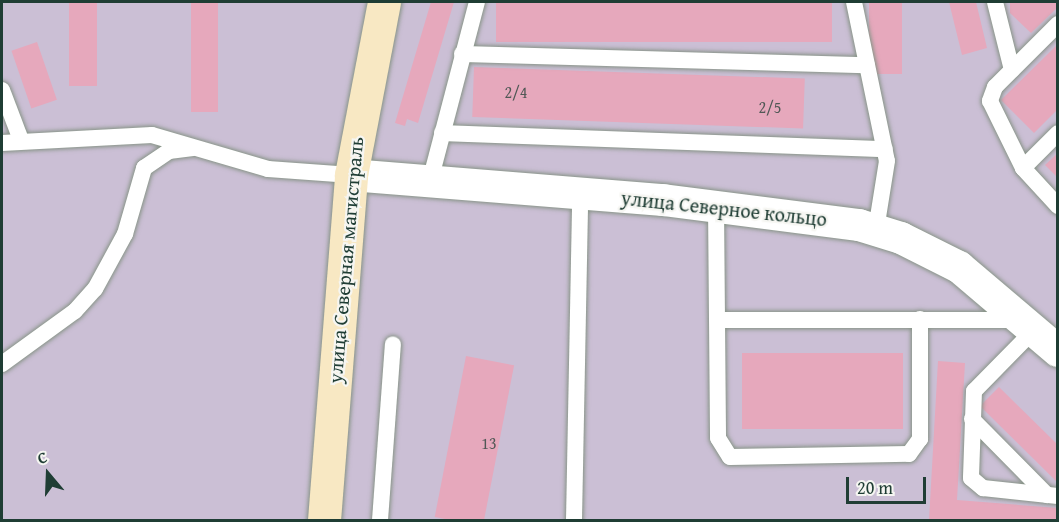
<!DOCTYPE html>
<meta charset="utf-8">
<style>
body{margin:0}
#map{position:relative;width:1059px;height:522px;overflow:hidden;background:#f2ebdb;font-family:"Gentium Book Plus",serif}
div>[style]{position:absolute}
.industrial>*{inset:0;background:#cbbfd5;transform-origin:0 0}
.building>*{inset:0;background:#e6a8bc;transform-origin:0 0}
.roads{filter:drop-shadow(0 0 2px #889488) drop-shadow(0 0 2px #889488)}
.lane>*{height:16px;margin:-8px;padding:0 8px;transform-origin:8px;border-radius:8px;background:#fff}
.street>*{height:32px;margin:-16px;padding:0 16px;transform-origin:16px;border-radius:16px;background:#fff}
.secondary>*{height:33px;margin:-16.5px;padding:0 16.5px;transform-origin:16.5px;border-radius:16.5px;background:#f8e8c3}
span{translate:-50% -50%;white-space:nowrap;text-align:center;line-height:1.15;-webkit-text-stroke:4.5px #f6f6f2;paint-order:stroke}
.number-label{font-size:16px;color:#515856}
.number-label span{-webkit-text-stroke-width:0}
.street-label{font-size:20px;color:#1f3d34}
.frame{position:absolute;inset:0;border:3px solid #1f3d34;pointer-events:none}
.north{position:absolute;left:18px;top:444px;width:60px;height:60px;-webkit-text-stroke:4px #f6f6f2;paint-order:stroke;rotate:341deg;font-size:16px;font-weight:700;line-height:24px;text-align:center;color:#1f3d34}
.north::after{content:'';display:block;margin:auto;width:21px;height:27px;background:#1f3d34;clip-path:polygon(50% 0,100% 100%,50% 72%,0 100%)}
.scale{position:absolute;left:846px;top:477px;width:80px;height:27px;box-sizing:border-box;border:3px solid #1f3d34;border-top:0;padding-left:8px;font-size:18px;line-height:21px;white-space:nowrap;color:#1f3d34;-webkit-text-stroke:4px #f6f6f2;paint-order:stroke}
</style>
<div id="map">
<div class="industrial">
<div style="left:2px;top:2px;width:1055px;height:518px"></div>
</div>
<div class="building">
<div style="left:69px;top:2px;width:28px;height:84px"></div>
<div style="left:191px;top:2px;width:27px;height:110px"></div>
<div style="clip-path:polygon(431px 2px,454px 2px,418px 123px,407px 119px,405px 126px,395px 123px)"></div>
<div style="left:496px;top:2px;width:336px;height:40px"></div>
<div style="left:869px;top:2px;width:33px;height:72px"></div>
<div style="clip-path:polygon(949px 2px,976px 2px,987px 48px,962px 55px)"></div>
<div style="clip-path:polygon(1010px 2px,1058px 2px,1058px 7px,1031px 33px,1010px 13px)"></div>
<div style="left:37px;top:42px;width:61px;height:27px;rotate:71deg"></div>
<div style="clip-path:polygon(1058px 44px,1058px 109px,1034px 133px,1001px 100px)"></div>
<div style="left:474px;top:67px;width:331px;height:50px;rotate:2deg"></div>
<div style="clip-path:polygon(1058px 153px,1058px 178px,1045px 165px)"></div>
<div style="left:742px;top:353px;width:161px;height:76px"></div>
<div style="left:466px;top:356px;width:49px;height:164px;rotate:11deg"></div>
<div style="clip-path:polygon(938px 361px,965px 363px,957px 500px,1058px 508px,1058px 520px,929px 520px)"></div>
<div style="clip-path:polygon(999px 387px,1058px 445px,1058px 483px,980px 406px)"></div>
</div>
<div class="roads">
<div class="lane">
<div style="left:854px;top:2px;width:162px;rotate:78.3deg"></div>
<div style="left:887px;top:161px;width:70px;rotate:99.1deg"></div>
<div style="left:995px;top:2px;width:70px;rotate:76deg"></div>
<div style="left:1058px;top:24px;width:89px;rotate:135deg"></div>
<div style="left:995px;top:87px;width:15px;rotate:110deg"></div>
<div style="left:990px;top:101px;width:75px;rotate:63.8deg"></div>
<div style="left:1023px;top:168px;width:52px;rotate:47.4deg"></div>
<div style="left:462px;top:54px;width:405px;rotate:1.6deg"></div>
<div style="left:2px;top:90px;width:53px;rotate:69.2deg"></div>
<div style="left:442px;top:133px;width:443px;rotate:2.1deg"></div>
<div style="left:2px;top:143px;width:150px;rotate:-3.1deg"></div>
<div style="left:152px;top:135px;width:121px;rotate:16.3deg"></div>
<div style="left:268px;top:169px;width:83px;rotate:4.1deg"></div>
<div style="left:1023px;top:168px;width:49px;rotate:-45deg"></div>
<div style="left:430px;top:181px;width:185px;rotate:-75.3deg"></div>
<div style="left:716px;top:205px;width:233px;rotate:89.5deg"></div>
<div style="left:718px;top:438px;width:22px;rotate:58deg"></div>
<div style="left:730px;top:457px;width:179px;rotate:-1deg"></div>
<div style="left:909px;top:454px;width:19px;rotate:-54deg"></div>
<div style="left:920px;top:439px;width:120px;rotate:-90deg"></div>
<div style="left:717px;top:320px;width:302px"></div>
<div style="left:1035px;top:329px;width:87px;rotate:134.5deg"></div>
<div style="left:974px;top:391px;width:87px;rotate:92deg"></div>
<div style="left:971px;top:478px;width:16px;rotate:40deg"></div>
<div style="left:983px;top:488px;width:75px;rotate:6.1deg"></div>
<div style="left:2px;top:364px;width:90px;rotate:-36deg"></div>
<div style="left:75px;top:311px;width:30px;rotate:-48deg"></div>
<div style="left:95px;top:289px;width:63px;rotate:-61.4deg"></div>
<div style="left:125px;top:234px;width:69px;rotate:-73.9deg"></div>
<div style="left:144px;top:168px;width:30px;rotate:-34deg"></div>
<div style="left:169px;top:151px;width:24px;rotate:-7deg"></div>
<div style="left:972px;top:419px;width:107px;rotate:45.4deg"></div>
<div style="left:380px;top:520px;width:176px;rotate:-85.8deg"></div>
<div style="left:574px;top:520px;width:327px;rotate:-88.9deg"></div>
</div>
<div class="street">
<div style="left:351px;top:175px;width:313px;rotate:4.6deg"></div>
<div style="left:663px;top:200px;width:198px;rotate:7.3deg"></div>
<div style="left:859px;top:225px;width:44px;rotate:17.2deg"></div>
<div style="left:901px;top:238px;width:65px;rotate:26.6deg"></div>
<div style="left:959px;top:267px;width:130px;rotate:40.3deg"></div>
</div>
<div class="secondary">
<div style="left:324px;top:520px;width:346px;rotate:-85.5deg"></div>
<div style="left:351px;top:175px;width:176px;rotate:-79.2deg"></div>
</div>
</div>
<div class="number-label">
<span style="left:516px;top:92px">2/4</span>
<span style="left:770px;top:107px">2/5</span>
<span style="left:489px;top:443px">13</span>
</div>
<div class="street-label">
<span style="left:724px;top:208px;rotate:6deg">улица Северное кольцо</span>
<span style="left:345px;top:260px;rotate:-85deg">улица Северная магистраль</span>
</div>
<div class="frame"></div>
<div class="north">С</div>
<div class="scale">20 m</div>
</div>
